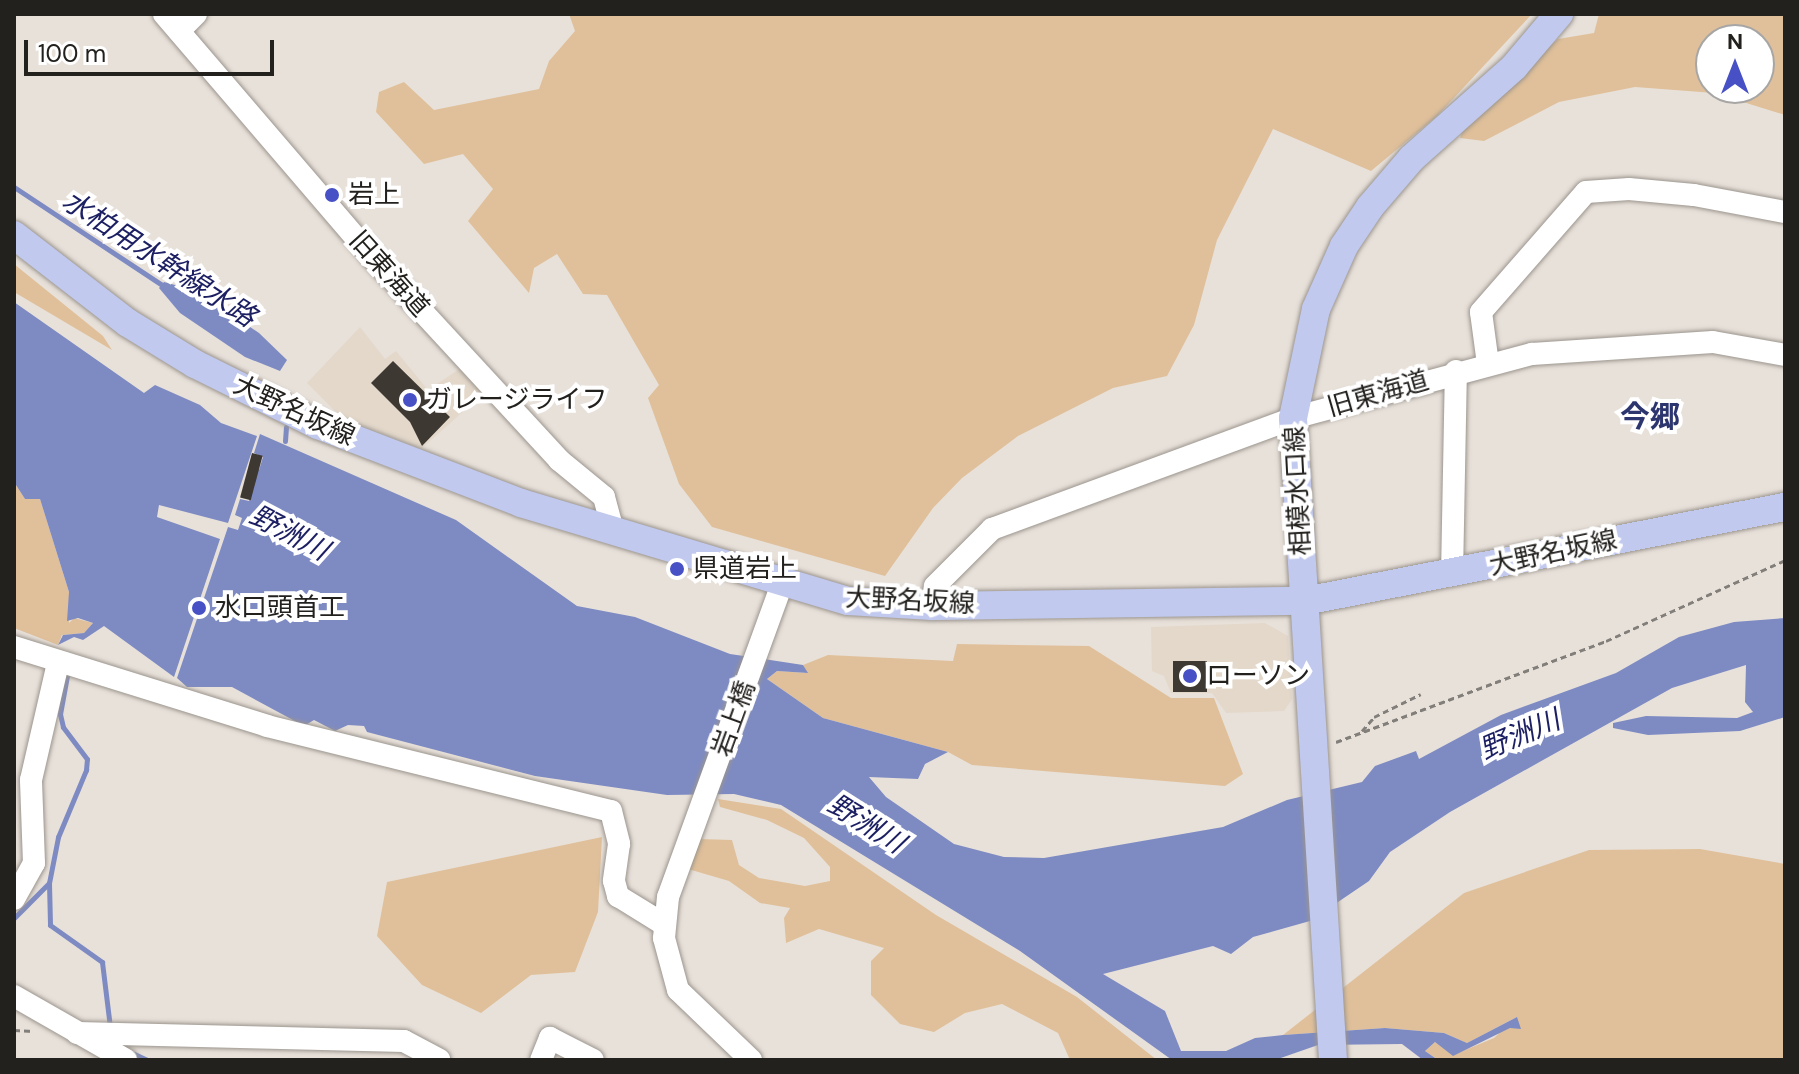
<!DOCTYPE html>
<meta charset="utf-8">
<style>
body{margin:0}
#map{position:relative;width:1799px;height:1074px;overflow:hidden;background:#e8e1da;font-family:"DM Sans","Noto Sans JP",sans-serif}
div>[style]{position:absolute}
.built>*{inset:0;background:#e3d8ca}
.green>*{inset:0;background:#e0c09a}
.water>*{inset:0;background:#7e8bc3}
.stream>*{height:5px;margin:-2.5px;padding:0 2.5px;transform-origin:2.5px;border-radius:2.5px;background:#7e8bc3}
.building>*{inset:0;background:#3d3832;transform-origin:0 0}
.path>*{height:3px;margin-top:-1.5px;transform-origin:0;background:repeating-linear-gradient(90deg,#827e79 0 6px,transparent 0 10px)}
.roads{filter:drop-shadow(0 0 2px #9b958e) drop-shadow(0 0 2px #9b958e)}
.minor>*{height:22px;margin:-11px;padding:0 11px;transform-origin:11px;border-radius:11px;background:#fff}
.major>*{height:28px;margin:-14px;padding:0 14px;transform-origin:14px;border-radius:14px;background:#c1c9ef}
.dots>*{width:22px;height:22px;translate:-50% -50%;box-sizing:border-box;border:4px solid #fff;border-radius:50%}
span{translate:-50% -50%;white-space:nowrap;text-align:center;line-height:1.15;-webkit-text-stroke:8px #fff;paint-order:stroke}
.poi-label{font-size:26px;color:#23211e}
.left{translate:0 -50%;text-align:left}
.street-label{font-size:26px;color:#23211e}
.water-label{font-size:28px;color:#1c1f62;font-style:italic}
.quarter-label{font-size:30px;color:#2d356f;font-weight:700}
.frame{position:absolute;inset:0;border:16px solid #23211e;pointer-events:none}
.north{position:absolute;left:1695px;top:24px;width:80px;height:80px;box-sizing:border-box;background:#fff;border:2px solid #a7a6a5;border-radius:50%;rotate:0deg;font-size:22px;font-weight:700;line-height:32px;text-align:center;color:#23211e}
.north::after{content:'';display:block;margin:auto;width:28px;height:36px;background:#4750c5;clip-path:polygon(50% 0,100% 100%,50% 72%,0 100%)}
.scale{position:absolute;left:24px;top:40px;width:250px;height:36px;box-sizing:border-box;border:4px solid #23211e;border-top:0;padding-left:10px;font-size:24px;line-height:28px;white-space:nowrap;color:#23211e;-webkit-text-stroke:6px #fff;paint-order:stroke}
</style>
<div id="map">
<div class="built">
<div style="clip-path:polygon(360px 327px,385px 359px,396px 351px,428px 390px,461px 368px,484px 393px,421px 449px,341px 417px,307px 383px)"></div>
<div style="clip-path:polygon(1265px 623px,1288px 636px,1292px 699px,1284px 711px,1226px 713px,1212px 693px,1171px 693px,1164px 676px,1152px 671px,1151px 627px)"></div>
</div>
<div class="green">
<div style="clip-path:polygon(569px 14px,1532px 14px,1437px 116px,1371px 171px,1273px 129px,1217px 240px,1194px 325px,1167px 376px,1113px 388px,1018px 436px,962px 478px,933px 508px,885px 576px,712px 527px,679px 484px,648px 398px,659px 385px,607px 295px,583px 294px,557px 254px,534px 268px,529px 293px,468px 221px,493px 189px,463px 154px,424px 164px,376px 112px,379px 92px,404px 82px,434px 110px,539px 89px,549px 61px,575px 31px)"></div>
<div style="clip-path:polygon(evenodd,1599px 14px,1785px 14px,1785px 115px,1714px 93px,1635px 87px,1559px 102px,1484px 141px,1460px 138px,1466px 119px,1558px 39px,1594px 33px,1599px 14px,1711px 40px,1759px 40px,1759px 88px,1711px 88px,1711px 40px)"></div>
<div style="clip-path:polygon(14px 264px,103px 336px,112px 350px,14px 292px)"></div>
<div style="clip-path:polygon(14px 482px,25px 499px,40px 499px,69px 592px,69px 623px,74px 618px,93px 623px,84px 633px,62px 635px,58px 645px,14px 628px)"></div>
<div style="clip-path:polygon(957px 644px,1089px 646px,1171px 698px,1214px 698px,1243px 774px,1225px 786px,972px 765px,948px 752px,823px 718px,767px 679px,777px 671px,807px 673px,803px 665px,828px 655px,953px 661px)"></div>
<div style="clip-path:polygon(718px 799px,781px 809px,936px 915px,1077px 997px,1157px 1060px,1070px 1060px,1058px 1033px,1002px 1004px,965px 1013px,934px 1032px,900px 1024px,871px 995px,871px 961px,884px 948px,819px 929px,786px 943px,784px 918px,790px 908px,760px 903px,729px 881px,688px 869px,700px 839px,732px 840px,739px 865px,759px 878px,805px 886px,830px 881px,830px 867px,804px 838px,767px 820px,720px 807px)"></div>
<div style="clip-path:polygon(602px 837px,598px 912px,575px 972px,531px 975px,481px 1013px,422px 985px,377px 936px,387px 882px)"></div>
<div style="clip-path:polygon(1700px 849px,1785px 864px,1785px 1060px,1438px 1060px,1425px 1051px,1435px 1042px,1453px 1055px,1494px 1038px,1517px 1017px,1467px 1043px,1444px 1033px,1385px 1028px,1283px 1035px,1464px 893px,1589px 850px)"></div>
</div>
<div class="water">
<div style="clip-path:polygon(164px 282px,197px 291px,259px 333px,287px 360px,280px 371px,245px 357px,180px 313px,159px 288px)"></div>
<div style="clip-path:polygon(14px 302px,144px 393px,155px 385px,200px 405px,221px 423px,257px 436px,228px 523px,159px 505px,157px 517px,220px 539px,174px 677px,104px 626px,83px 640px,74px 637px,58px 645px,63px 635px,84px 633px,93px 623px,78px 618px,67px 621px,69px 592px,40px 499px,25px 499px,14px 482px)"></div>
<div style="clip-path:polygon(260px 434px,456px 520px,577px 606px,635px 617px,730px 654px,803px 665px,808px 673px,777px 671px,767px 679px,823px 718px,948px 752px,925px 764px,918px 779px,869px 777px,886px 797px,954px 844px,1004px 857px,1044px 858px,1223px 827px,1287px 800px,1362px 782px,1375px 766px,1416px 751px,1419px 759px,1501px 715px,1616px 673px,1679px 637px,1734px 622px,1785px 618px,1785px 717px,1740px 731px,1648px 735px,1613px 728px,1613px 723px,1646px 716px,1737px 718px,1753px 712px,1745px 702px,1746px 665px,1672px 688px,1450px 812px,1390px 852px,1369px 881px,1310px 921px,1253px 937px,1231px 954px,1213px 946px,1103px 974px,1165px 1011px,1181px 1051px,1226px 1051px,1255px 1038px,1283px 1035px,1385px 1028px,1444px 1033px,1467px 1043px,1517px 1017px,1521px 1029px,1510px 1028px,1453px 1056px,1435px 1042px,1425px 1051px,1438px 1060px,1423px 1060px,1402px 1044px,1318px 1045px,1275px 1060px,1172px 1060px,1020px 951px,781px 805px,734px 794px,667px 795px,535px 776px,367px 732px,364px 726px,348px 725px,335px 731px,314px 720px,304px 726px,232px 687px,187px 687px,177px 678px,228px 527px,238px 530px,242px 518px,235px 515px,240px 499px,249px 501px,254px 487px,246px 484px,251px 467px,259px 470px,263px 457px,254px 453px)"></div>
</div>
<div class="stream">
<div style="left:14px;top:187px;width:181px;rotate:33.5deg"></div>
<div style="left:285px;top:441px;width:14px;rotate:-86deg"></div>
<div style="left:49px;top:883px;width:42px;rotate:88.6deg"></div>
<div style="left:50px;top:925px;width:64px;rotate:35.4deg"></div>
<div style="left:102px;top:962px;width:65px;rotate:83deg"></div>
<div style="left:14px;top:918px;width:49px;rotate:-45deg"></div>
<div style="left:49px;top:883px;width:47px;rotate:-78.9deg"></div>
<div style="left:58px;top:837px;width:73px;rotate:-67.3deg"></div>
<div style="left:86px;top:770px;width:11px;rotate:-85deg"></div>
<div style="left:87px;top:759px;width:40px;rotate:-127deg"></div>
<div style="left:63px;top:727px;width:13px;rotate:-103deg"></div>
<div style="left:60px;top:714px;width:45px;rotate:-79.7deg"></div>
<div style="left:130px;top:1052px;width:19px;rotate:25deg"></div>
</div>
<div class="building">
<div style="clip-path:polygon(393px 361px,450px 417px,422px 446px,410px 422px,371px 383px)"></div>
<div style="left:252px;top:453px;width:11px;height:46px;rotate:15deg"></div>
<div style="left:1173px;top:661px;width:34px;height:31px"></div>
</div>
<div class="path">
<div style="left:1362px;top:731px;width:18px;rotate:-49deg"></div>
<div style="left:1374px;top:717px;width:52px;rotate:-26.1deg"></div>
<div style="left:1336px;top:742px;width:288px;rotate:-20.5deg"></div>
<div style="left:1606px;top:641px;width:196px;rotate:-24.3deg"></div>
<div style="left:14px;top:1030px;width:19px;rotate:3deg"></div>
</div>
<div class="roads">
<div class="minor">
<div style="left:164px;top:14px;width:320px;rotate:49.4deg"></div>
<div style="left:372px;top:257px;width:276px;rotate:47.3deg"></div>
<div style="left:559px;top:460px;width:58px;rotate:39.4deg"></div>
<div style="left:604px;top:497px;width:34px;rotate:75deg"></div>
<div style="left:179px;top:31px;width:24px;rotate:-45deg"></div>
<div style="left:1488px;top:364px;width:52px;rotate:-97.7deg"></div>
<div style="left:1481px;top:312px;width:159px;rotate:-48.8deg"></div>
<div style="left:1586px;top:192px;width:43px;rotate:-4deg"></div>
<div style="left:1629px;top:189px;width:65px;rotate:5.3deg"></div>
<div style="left:1694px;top:195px;width:93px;rotate:10.6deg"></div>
<div style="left:1452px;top:575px;width:204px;rotate:-88.9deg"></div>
<div style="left:932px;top:606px;width:20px;rotate:-81deg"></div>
<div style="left:935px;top:586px;width:81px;rotate:-45deg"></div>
<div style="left:992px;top:529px;width:321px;rotate:-20.2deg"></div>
<div style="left:1293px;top:418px;width:247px;rotate:-15deg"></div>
<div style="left:1532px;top:354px;width:181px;rotate:-3.8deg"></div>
<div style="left:1713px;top:342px;width:73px;rotate:10.2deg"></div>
<div style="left:14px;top:647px;width:265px;rotate:17.3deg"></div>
<div style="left:267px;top:726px;width:354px;rotate:13.9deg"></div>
<div style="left:611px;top:811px;width:34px;rotate:76deg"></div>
<div style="left:619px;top:844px;width:37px;rotate:98deg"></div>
<div style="left:614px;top:881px;width:16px;rotate:75deg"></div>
<div style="left:618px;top:896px;width:55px;rotate:31.7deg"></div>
<div style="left:14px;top:899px;width:41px;rotate:-60.9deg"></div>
<div style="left:34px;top:863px;width:83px;rotate:-92.1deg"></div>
<div style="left:31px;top:780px;width:120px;rotate:-77deg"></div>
<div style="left:14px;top:996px;width:129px;rotate:29.7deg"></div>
<div style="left:77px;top:1033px;width:327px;rotate:1.4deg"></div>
<div style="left:404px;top:1041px;width:40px;rotate:28deg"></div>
<div style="left:541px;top:1060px;width:24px;rotate:-68deg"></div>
<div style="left:550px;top:1038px;width:48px;rotate:27.1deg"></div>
<div style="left:751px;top:1060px;width:101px;rotate:-136.2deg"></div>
<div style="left:678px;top:990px;width:54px;rotate:-105.1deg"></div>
<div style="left:664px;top:938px;width:41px;rotate:-84.4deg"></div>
<div style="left:668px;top:897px;width:334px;rotate:-70deg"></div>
</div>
<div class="major">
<div style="left:14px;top:235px;width:144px;rotate:37.7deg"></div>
<div style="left:128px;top:323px;width:79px;rotate:31.5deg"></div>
<div style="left:195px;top:364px;width:137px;rotate:26.4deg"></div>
<div style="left:318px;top:425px;width:217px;rotate:21deg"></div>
<div style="left:521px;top:503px;width:341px;rotate:16.7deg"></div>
<div style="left:848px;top:601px;width:84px;rotate:3.4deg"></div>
<div style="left:932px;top:606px;width:373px;rotate:-0.8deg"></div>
<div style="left:1305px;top:601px;width:489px;rotate:-11.1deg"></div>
<div style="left:1333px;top:1060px;width:643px;rotate:-93.57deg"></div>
<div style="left:1293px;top:418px;width:111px;rotate:-78.1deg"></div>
<div style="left:1316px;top:309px;width:69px;rotate:-66deg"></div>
<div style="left:1344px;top:246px;width:47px;rotate:-56.3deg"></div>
<div style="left:1370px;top:207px;width:65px;rotate:-49.4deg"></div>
<div style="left:1412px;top:158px;width:137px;rotate:-41.7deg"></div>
<div style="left:1514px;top:67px;width:70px;rotate:-49.7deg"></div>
</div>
</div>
<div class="dots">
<div style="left:332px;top:195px;background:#4750c5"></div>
<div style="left:410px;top:400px;background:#4750c5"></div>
<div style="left:677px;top:569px;background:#4750c5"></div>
<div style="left:199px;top:608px;background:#4750c5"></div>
<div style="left:1190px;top:676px;background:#4750c5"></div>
</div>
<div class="poi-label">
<span class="left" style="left:348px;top:195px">岩上</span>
<span class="left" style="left:426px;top:400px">ガレージライフ</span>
<span class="left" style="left:693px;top:569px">県道岩上</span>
<span class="left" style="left:215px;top:608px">水口頭首工</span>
<span class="left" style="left:1206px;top:676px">ローソン</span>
</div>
<div class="street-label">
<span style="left:389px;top:274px;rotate:48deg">旧東海道</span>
<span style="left:1378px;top:394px;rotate:-16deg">旧東海道</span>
<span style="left:294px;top:411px;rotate:25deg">大野名坂線</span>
<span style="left:1298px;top:491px;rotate:-93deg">相模水口線</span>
<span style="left:1553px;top:553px;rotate:-12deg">大野名坂線</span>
<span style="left:910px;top:601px;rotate:3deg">大野名坂線</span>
<span style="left:734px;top:719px;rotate:-70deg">岩上橋</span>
</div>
<div class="water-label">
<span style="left:159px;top:259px;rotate:33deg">水柏用水幹線水路</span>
<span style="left:289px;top:533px;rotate:28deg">野洲川</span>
<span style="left:1520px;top:735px;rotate:-23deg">野洲川</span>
<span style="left:866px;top:824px;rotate:32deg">野洲川</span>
</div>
<div class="quarter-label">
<span style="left:1650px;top:417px">今郷</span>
</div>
<div class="frame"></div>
<div class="north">N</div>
<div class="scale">100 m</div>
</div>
